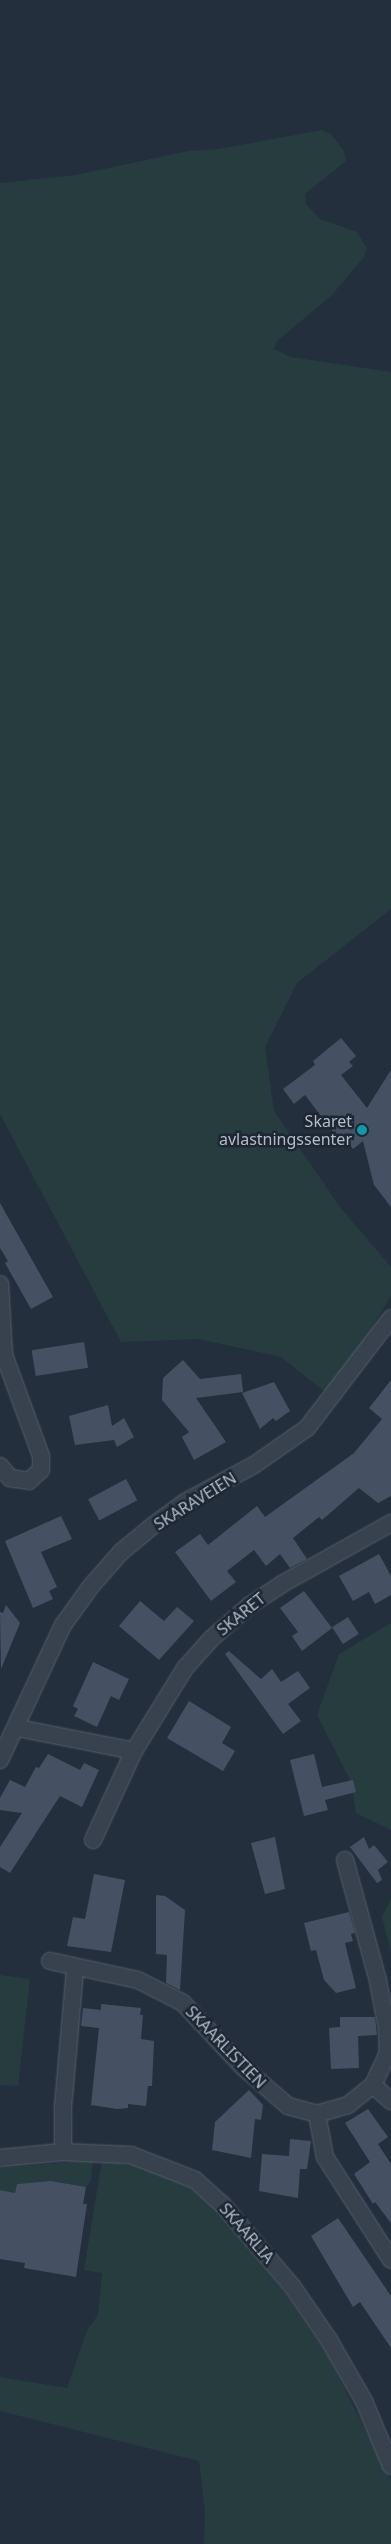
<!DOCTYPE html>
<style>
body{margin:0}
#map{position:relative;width:391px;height:2544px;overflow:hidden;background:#242f3e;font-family:"Noto Sans",sans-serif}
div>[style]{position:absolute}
.green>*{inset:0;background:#263c3f}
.building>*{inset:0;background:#455162;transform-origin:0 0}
.roads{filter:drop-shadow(0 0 1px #565f6c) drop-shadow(0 0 1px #565f6c)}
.minor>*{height:16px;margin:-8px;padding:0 8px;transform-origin:8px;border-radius:8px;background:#38414e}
.dots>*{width:14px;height:14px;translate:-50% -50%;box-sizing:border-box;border:2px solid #1d2633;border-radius:50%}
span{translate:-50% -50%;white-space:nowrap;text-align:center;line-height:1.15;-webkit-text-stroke:5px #1d2633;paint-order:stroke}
.poi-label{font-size:16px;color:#b4bcc9}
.right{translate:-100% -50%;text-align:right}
.street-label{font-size:16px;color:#b4bcc9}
</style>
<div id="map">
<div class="green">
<div style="clip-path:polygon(322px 130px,331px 134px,344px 151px,346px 161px,305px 194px,306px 204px,320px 219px,357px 232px,367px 248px,364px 257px,331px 296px,277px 341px,274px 349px,291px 357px,391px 372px,391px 909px,297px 983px,265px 1047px,274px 1111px,340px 1207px,391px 1267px,391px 1296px,330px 1396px,281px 1357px,199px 1339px,121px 1342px,0 1114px,0 183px,76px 175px,188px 151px,219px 149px)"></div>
<div style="clip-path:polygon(391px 1623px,391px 1830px,356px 1813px,351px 1782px,317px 1715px,339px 1654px)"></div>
<div style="clip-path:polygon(391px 1899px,391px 1952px,382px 1917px)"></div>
<div style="clip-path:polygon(0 1975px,30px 1979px,18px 2086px,0 2085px)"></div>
<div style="clip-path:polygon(93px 2160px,91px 2181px,86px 2187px,51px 2181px,17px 2184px,15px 2193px,0 2190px,0 2168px)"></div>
<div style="clip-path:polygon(102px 2160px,155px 2169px,183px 2183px,217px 2211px,282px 2289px,327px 2354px,391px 2480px,391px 2544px,204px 2544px,205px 2511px,199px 2461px,0 2411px,0 2377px,67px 2388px,87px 2330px,98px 2315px,102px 2273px,84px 2270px)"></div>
</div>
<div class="building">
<div style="clip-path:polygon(341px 1038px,356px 1056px,349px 1062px,353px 1066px,341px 1075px,367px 1108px,391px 1070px,391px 1207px,374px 1185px,363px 1141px,353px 1149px,346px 1140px,343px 1145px,305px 1095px,294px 1104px,283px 1089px,315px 1065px,313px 1061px)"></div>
<div style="clip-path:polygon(0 1203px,53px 1297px,31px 1309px,5px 1263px,8px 1261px,0 1248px)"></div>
<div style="left:84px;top:1342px;width:26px;height:53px;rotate:81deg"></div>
<div style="clip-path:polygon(183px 1360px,200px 1379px,241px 1374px,243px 1392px,196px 1398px,226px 1442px,194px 1460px,182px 1437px,189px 1432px,162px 1400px,163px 1378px)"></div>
<div style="clip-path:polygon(391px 1380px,391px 1496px,378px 1503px,359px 1488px,322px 1520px,319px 1517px,293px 1538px,307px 1559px,290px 1568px,280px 1554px,266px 1566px,254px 1550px,227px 1571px,236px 1582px,211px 1601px,175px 1552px,200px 1534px,208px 1545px,257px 1506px,265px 1517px,354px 1453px,382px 1419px,369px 1408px)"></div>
<div style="clip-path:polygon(274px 1382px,290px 1411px,276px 1421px,273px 1418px,260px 1429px,242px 1393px)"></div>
<div style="clip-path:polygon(108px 1405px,112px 1426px,124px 1418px,134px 1437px,117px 1447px,114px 1440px,75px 1445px,69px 1416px)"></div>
<div style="left:126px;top:1479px;width:24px;height:43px;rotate:62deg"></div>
<div style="clip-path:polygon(61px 1516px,72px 1539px,41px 1552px,57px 1587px,49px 1591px,53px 1599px,33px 1608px,5px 1541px)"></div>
<div style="clip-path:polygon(379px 1554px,391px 1576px,391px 1595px,375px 1604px,369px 1592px,353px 1601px,339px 1576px)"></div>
<div style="clip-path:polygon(304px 1591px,332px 1628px,302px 1651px,292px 1636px,298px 1632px,280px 1608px)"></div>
<div style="clip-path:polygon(140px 1601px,164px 1621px,177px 1607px,194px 1621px,159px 1660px,119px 1626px)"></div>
<div style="clip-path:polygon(6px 1605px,20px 1623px,1px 1669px,0 1612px,3px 1613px)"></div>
<div style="left:348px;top:1617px;width:20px;height:19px;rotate:57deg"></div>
<div style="clip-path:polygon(229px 1651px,261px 1679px,272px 1669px,281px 1682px,298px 1671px,310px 1688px,288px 1704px,301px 1721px,283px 1734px,225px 1654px)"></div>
<div style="clip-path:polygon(93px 1662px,129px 1679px,119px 1700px,111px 1696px,97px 1727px,74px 1716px,78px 1709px,73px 1706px)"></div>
<div style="clip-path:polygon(189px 1701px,231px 1727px,222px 1743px,235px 1751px,223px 1771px,167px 1738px)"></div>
<div style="clip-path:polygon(48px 1754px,80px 1770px,84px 1763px,99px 1770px,82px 1807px,60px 1796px,10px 1873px,0 1867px,0 1847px,22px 1813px,0 1810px,0 1798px,10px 1780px,25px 1787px,36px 1767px,39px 1768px)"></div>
<div style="clip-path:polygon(314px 1754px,322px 1787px,353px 1780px,356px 1792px,325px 1800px,328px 1810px,304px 1816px,290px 1760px)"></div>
<div style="clip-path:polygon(275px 1837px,285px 1889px,265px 1894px,251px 1843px)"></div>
<div style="clip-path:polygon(364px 1837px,369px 1849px,374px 1845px,388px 1862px,378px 1870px,382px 1880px,377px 1883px,350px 1847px)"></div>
<div style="clip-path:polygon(94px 1874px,125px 1880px,111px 1952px,67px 1946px,73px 1917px,85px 1919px)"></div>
<div style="clip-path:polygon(156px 1895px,165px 1896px,185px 1910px,180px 1990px,166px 1983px,167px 1955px,156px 1954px)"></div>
<div style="clip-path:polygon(349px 1912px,355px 1933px,351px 1934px,353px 1941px,345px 1943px,356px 1988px,336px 1993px,324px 1980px,316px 1950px,311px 1951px,304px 1923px)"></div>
<div style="clip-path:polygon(101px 2004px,141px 2008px,140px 2015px,143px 2015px,141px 2039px,154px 2041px,152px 2086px,148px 2086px,146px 2106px,128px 2104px,128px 2108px,117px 2109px,91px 2105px,99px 2028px,81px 2026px,83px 2008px,101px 2010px)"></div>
<div style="clip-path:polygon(340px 2017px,375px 2017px,377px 2035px,358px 2036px,359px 2068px,331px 2069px,329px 2028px,340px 2027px)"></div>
<div style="clip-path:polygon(249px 2090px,263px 2105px,261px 2120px,255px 2119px,251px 2158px,212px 2150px,215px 2122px)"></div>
<div style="clip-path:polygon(368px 2109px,388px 2137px,378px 2144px,391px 2164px,391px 2223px,375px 2202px,373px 2204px,354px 2174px,370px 2162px,345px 2123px)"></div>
<div style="clip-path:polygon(290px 2139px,311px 2141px,307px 2169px,300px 2169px,298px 2198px,259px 2191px,262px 2154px,289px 2156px)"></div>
<div style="clip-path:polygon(51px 2181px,86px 2187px,83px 2204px,87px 2204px,76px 2277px,24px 2268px,25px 2263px,0 2259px,0 2190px,15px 2193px,17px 2184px)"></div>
<div style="clip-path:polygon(338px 2218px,391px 2296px,391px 2348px,360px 2302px,353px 2307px,311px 2236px)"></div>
</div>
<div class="roads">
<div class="minor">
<div style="left:0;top:1466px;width:16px;rotate:50deg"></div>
<div style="left:10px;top:1478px;width:19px;rotate:9deg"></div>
<div style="left:29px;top:1481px;width:16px;rotate:-43deg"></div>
<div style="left:41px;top:1470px;width:14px;rotate:-90deg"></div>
<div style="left:41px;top:1456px;width:108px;rotate:-110.1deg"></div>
<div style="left:4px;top:1355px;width:71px;rotate:-93.2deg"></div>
<div style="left:18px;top:1728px;width:118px;rotate:11.2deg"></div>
<div style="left:0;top:1760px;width:149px;rotate:-65deg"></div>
<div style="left:63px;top:1625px;width:49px;rotate:-54.1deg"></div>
<div style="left:92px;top:1585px;width:44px;rotate:-48.7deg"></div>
<div style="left:121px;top:1552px;width:44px;rotate:-39.5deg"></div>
<div style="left:155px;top:1524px;width:37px;rotate:-36deg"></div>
<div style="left:185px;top:1502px;width:78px;rotate:-28.2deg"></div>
<div style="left:254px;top:1465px;width:65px;rotate:-34.9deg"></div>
<div style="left:307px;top:1428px;width:138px;rotate:-52.6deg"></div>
<div style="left:93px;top:1840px;width:98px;rotate:-65.3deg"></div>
<div style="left:134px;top:1751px;width:97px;rotate:-58.4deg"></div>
<div style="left:185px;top:1668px;width:40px;rotate:-48deg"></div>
<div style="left:212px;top:1638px;width:50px;rotate:-41deg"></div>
<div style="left:250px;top:1605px;width:38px;rotate:-33deg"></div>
<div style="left:282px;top:1584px;width:125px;rotate:-29.2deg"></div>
<div style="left:345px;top:1860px;width:125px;rotate:74.7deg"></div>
<div style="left:378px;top:1981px;width:48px;rotate:79.2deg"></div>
<div style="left:387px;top:2028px;width:25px;rotate:88deg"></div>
<div style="left:388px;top:2053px;width:35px;rotate:115deg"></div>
<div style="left:373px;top:2085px;width:24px;rotate:42deg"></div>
<div style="left:50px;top:1961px;width:90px;rotate:12.2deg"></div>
<div style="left:138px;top:1980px;width:51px;rotate:27.1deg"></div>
<div style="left:183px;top:2003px;width:88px;rotate:46.8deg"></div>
<div style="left:243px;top:2067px;width:60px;rotate:40.9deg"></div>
<div style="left:288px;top:2106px;width:30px;rotate:15deg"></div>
<div style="left:317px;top:2114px;width:32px;rotate:-16deg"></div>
<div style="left:348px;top:2105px;width:32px;rotate:-39deg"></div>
<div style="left:317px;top:2114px;width:44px;rotate:79.5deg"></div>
<div style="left:325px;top:2157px;width:122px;rotate:57.3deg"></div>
<div style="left:63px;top:2152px;width:45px;rotate:-90deg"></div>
<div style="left:63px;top:2107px;width:139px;rotate:-85deg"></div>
<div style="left:0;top:2158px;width:63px;rotate:-5.4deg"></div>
<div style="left:63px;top:2152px;width:68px;rotate:2.5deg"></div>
<div style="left:131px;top:2155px;width:69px;rotate:21.3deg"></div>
<div style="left:195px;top:2180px;width:36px;rotate:42deg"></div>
<div style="left:222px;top:2204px;width:108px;rotate:49.5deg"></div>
<div style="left:292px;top:2286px;width:65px;rotate:55.6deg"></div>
<div style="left:329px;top:2340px;width:70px;rotate:60.2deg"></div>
<div style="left:364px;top:2401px;width:70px;rotate:67.4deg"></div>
</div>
</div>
<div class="dots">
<div style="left:362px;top:1130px;background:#0f9aa8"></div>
</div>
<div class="poi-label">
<span class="right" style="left:352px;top:1130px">Skaret<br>avlastningssenter</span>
</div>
<div class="street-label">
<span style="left:195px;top:1501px;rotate:-32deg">SKARAVEIEN</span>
<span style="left:241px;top:1614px;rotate:-39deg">SKARET</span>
<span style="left:226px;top:2047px;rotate:46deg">SKAARLISTIEN</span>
<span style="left:247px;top:2233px;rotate:49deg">SKAARLIA</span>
</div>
</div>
